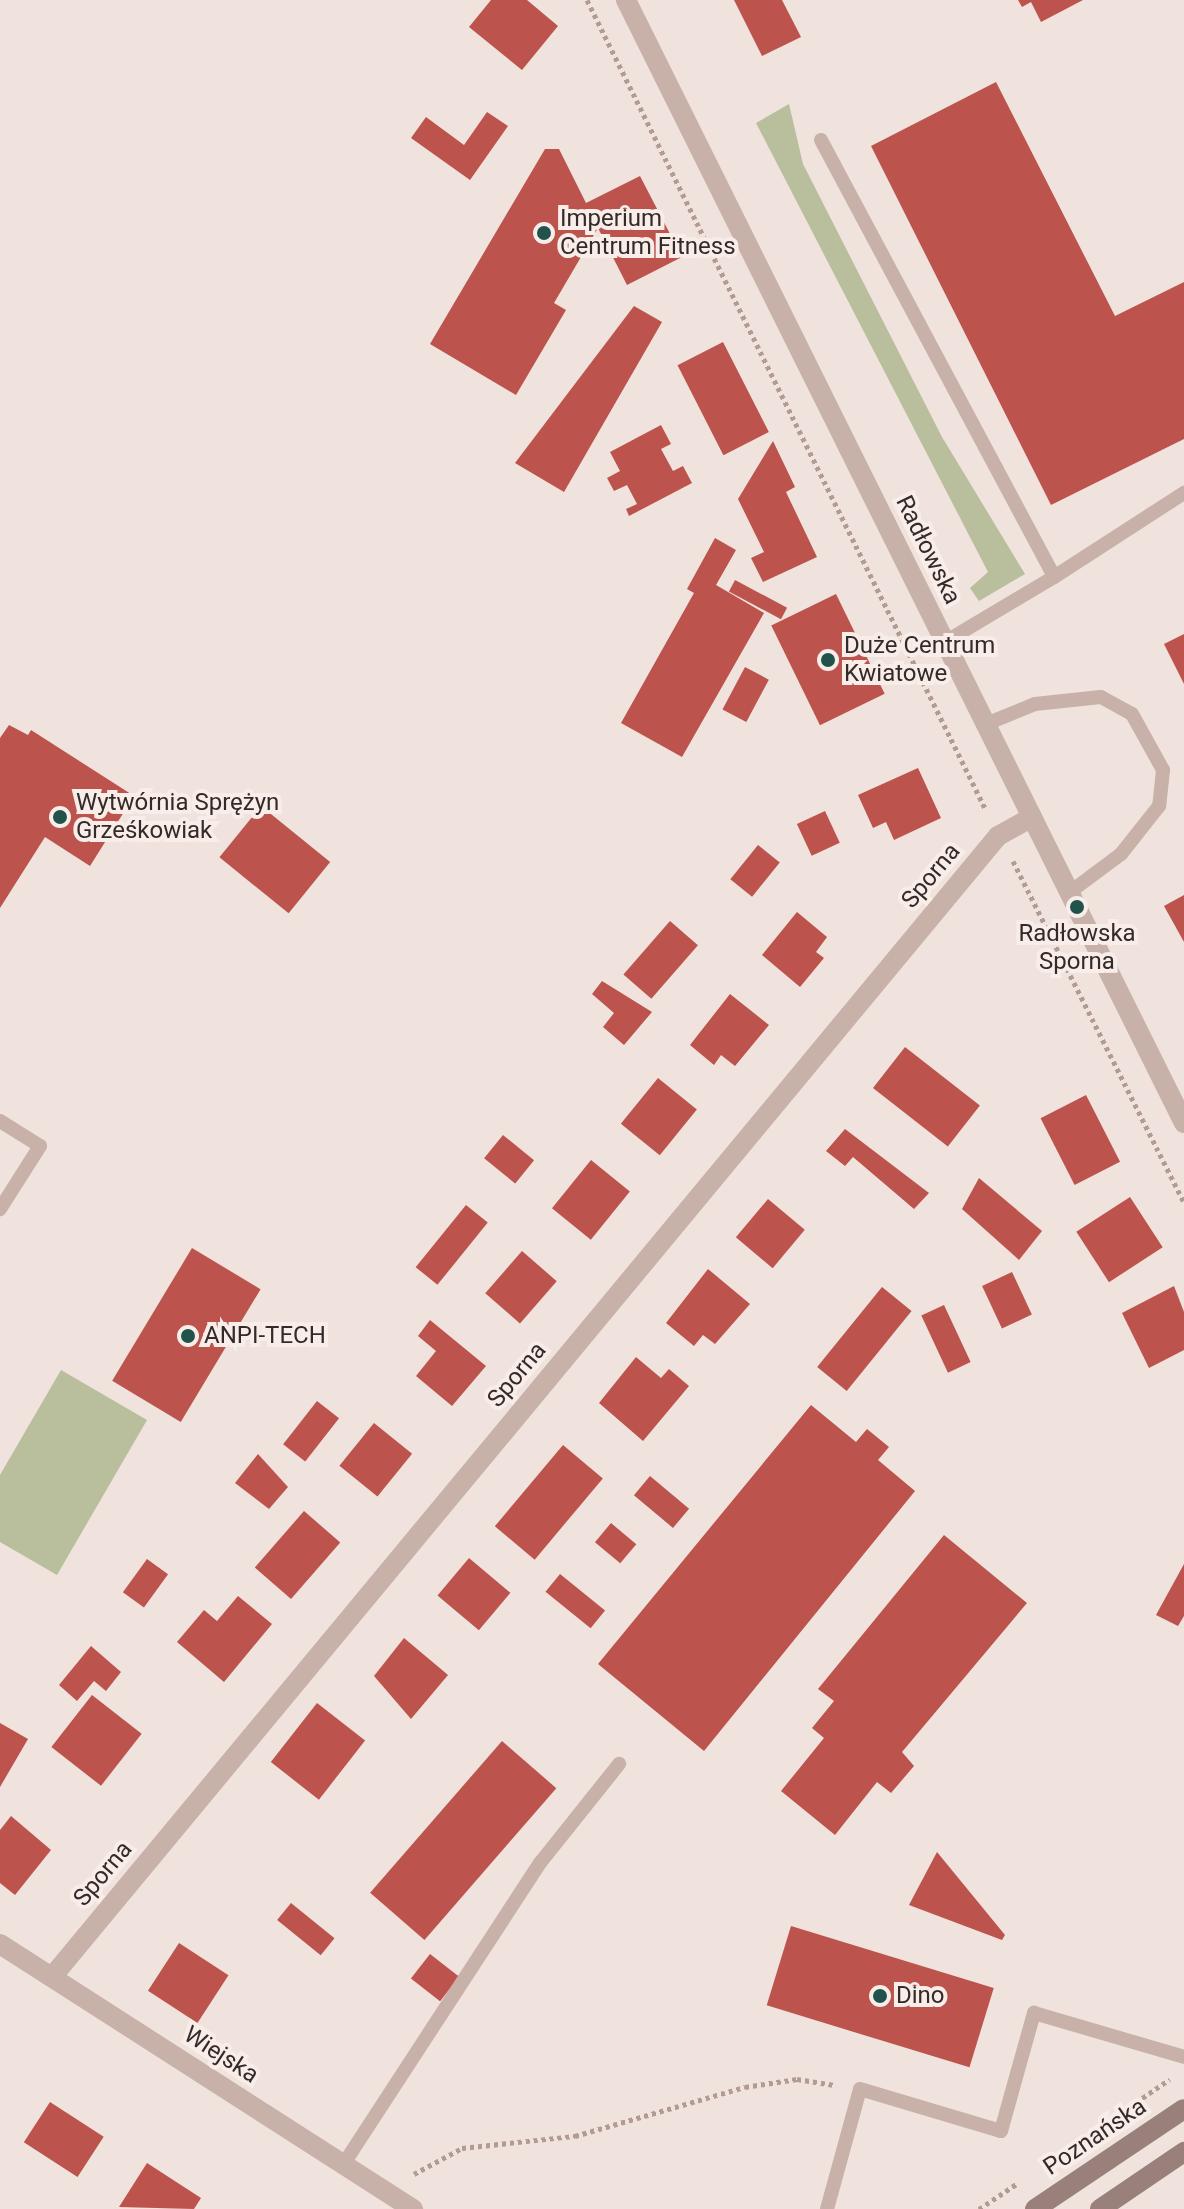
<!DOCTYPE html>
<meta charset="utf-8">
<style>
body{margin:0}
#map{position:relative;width:1184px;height:2209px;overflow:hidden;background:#f0e2dc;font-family:Roboto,sans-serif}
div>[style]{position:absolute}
.green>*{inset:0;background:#b9be9d}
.building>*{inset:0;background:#bc534d;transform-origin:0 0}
.path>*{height:5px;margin-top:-2.5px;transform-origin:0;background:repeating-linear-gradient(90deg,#b29b93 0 4px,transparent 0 8px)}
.service>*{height:14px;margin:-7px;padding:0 7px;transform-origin:7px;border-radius:7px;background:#c7b1a9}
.minor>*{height:20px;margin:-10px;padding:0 10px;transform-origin:10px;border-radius:10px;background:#c7b1a9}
.tertiary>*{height:20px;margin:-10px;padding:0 10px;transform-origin:10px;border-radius:10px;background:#c7b1a9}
.secondary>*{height:20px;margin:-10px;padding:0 10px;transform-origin:10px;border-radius:10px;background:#9a807a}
.dots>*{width:22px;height:22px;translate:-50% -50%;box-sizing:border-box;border:4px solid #f8ede8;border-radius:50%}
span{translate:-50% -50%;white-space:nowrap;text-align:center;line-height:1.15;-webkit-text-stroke:8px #f8ede8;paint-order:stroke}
.poi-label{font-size:24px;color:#342a28}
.left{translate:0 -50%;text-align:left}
.street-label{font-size:24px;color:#342a28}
</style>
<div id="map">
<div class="green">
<div style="clip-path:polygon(789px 104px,803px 164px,942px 437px,1025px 574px,979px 601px,970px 588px,988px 572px,756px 123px)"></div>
<div style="clip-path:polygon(61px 1370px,147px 1420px,57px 1575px,0 1542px,0 1475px)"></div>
</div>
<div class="building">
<div style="clip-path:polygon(491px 0,527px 0,558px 26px,522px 70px,469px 27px)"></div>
<div style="clip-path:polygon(734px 0,782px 0,801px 37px,762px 56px)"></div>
<div style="clip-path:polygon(1018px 0,1083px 0,1041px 22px,1031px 2px,1022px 7px)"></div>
<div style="clip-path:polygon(996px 82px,1115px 316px,1184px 282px,1184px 439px,1051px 505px,871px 146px)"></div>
<div style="clip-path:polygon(487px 112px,508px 126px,470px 180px,411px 138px,426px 117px,464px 145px)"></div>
<div style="clip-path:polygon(545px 149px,559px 149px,586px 203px,640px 176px,682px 257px,627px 285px,598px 228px,554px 303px,566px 310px,516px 395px,430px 344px)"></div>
<div style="clip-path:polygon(634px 306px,662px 322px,564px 492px,515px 463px)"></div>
<div style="left:723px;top:342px;width:101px;height:51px;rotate:63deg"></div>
<div style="clip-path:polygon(661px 425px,671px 444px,661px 449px,673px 471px,683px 466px,692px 483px,629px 516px,626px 509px,637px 504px,627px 485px,614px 491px,607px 478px,620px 471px,610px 452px)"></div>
<div style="clip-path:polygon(773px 441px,795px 487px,786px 492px,817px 557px,763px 582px,751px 558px,764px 552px,738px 499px)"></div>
<div style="clip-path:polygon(715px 538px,736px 550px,716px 585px,764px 613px,682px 757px,621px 723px,694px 593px,687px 589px)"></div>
<div style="left:735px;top:580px;width:59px;height:13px;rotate:28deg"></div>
<div style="left:836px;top:594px;width:111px;height:72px;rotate:64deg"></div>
<div style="clip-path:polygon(1184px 634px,1184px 684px,1164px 644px)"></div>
<div style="left:745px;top:667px;width:27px;height:48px;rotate:28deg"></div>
<div style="clip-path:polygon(9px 725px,28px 735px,31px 730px,134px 796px,90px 866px,45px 837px,0 908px,0 738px)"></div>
<div style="clip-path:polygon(918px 768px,941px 818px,894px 840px,886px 822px,873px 828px,858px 795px)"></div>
<div style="left:261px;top:806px;width:89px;height:66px;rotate:39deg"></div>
<div style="left:825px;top:811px;width:35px;height:31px;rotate:65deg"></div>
<div style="left:758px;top:845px;width:28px;height:44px;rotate:39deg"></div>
<div style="clip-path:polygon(1184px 895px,1184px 942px,1164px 906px)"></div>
<div style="clip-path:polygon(797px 912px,827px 937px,816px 952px,824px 958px,800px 987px,762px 955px)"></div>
<div style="left:670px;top:921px;width:37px;height:71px;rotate:41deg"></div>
<div style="clip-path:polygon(602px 981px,652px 1012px,624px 1045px,603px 1027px,614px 1013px,592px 994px)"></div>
<div style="clip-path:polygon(730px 994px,769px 1025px,735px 1066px,721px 1055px,714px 1065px,690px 1045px)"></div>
<div style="left:905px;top:1047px;width:95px;height:52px;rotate:38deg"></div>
<div style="left:658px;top:1078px;width:50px;height:59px;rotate:39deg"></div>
<div style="left:1086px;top:1095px;width:75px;height:51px;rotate:63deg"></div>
<div style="clip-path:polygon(845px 1129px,929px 1193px,914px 1209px,853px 1157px,845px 1166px,826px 1151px)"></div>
<div style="left:503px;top:1135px;width:40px;height:30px;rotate:39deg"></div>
<div style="left:591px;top:1160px;width:50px;height:62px;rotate:39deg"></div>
<div style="clip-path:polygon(979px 1178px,1042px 1231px,1019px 1260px,962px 1209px)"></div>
<div style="left:1130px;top:1197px;width:60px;height:64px;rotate:57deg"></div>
<div style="left:768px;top:1199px;width:48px;height:50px;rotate:40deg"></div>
<div style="left:466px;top:1205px;width:28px;height:80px;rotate:39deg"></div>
<div style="left:192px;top:1248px;width:80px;height:155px;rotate:31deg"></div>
<div style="left:522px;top:1251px;width:46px;height:56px;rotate:41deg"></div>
<div style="clip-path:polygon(708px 1269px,750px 1304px,715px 1344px,703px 1335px,694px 1346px,666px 1323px)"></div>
<div style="left:1012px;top:1272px;width:47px;height:33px;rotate:65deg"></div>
<div style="clip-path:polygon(1174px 1286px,1184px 1312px,1184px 1350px,1149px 1368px,1122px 1313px)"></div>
<div style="left:882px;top:1287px;width:38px;height:103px;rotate:39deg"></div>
<div style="left:944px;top:1305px;width:63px;height:25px;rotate:65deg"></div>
<div style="clip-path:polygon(430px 1320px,486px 1366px,452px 1406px,416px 1376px,436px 1351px,418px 1336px)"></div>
<div style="clip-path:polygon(636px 1357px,661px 1378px,669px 1369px,689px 1386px,643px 1441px,599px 1403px)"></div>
<div style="left:317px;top:1401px;width:28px;height:55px;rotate:38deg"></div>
<div style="clip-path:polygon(811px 1405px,856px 1442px,867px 1429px,889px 1447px,878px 1460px,915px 1491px,704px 1751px,598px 1664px)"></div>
<div style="left:374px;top:1423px;width:49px;height:55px;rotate:39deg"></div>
<div style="left:563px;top:1445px;width:52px;height:106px;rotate:40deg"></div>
<div style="clip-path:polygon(258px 1454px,288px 1487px,269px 1509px,235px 1483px)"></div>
<div style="left:650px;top:1476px;width:51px;height:25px;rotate:40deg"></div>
<div style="left:304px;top:1511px;width:48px;height:75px;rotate:41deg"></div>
<div style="left:611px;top:1523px;width:33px;height:25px;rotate:40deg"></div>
<div style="clip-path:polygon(944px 1535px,1027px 1603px,902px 1752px,914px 1766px,891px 1793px,877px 1782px,835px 1835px,781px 1791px,824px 1738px,812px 1728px,834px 1701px,818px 1689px)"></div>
<div style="left:469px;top:1558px;width:54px;height:49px;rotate:40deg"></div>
<div style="left:147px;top:1559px;width:26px;height:41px;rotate:36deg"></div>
<div style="clip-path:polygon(1184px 1564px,1184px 1616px,1178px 1626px,1156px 1615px)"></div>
<div style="left:560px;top:1574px;width:58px;height:23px;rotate:39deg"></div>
<div style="clip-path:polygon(238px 1596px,272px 1624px,224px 1682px,177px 1642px,204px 1610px,217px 1621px)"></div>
<div style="clip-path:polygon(404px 1638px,448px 1675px,411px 1719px,374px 1676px)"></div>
<div style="clip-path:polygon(91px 1646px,121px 1672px,106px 1691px,94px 1681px,77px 1701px,59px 1685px)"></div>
<div style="left:92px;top:1695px;width:63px;height:66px;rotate:38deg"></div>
<div style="left:317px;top:1703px;width:61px;height:75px;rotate:38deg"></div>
<div style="clip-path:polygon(0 1723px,28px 1739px,0 1787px)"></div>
<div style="left:502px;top:1741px;width:72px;height:201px;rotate:41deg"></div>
<div style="clip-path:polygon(11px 1816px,51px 1850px,15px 1895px,0 1883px,0 1830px)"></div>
<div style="clip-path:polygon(937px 1852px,1005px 1935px,1002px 1940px,909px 1905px)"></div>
<div style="left:291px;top:1903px;width:56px;height:22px;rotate:39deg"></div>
<div style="left:791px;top:1926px;width:212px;height:83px;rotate:17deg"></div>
<div style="left:179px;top:1943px;width:59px;height:57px;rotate:33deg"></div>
<div style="left:430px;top:1954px;width:37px;height:31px;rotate:38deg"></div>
<div style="left:50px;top:2102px;width:64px;height:48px;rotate:33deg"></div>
<div style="clip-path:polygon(147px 2163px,201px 2198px,194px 2209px,119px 2207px)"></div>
</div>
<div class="path">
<div style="left:587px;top:0;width:903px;rotate:63.78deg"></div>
<div style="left:1013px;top:861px;width:382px;rotate:63.4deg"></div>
<div style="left:1116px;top:2116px;width:65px;rotate:-34.4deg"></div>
<div style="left:414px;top:2174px;width:55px;rotate:-28.4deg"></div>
<div style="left:462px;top:2148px;width:114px;rotate:-6.1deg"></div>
<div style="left:575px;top:2136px;width:177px;rotate:-16.1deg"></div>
<div style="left:745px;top:2087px;width:53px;rotate:-8.7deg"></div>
<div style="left:797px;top:2079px;width:38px;rotate:9deg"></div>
<div style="left:979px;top:2209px;width:47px;rotate:-33.7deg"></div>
</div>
<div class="service">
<div style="left:821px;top:140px;width:495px;rotate:61.9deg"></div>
<div style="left:1054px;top:577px;width:127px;rotate:149.2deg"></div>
<div style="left:1054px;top:577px;width:155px;rotate:-32.9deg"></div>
<div style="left:986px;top:724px;width:53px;rotate:-22.2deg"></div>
<div style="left:1035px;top:704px;width:66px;rotate:-6.1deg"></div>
<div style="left:1101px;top:697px;width:35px;rotate:29deg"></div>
<div style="left:1132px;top:714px;width:64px;rotate:61deg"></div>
<div style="left:1163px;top:770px;width:36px;rotate:96deg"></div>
<div style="left:1159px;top:806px;width:61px;rotate:128.4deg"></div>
<div style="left:1121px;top:854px;width:64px;rotate:143.3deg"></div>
<div style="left:0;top:1121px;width:47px;rotate:32deg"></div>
<div style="left:40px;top:1146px;width:75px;rotate:122.4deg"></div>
<div style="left:343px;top:2165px;width:361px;rotate:-56.9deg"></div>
<div style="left:540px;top:1863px;width:127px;rotate:-51.4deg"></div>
<div style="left:827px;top:2209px;width:124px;rotate:-74.6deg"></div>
<div style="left:860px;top:2089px;width:147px;rotate:16.6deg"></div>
<div style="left:1001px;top:2131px;width:123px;rotate:-74.4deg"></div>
<div style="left:1034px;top:2013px;width:156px;rotate:16.3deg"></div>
</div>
<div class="minor">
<div style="left:0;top:1944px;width:491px;rotate:32.7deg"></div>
<div style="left:52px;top:1977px;width:1482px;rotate:-50.34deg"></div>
<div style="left:998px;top:836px;width:39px;rotate:-29deg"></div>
</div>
<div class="tertiary">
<div style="left:626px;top:0;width:1254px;rotate:63.58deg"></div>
</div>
<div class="secondary">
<div style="left:1035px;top:2209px;width:179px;rotate:-33.9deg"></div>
<div style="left:1100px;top:2209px;width:102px;rotate:-34.2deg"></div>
</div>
<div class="dots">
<div style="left:544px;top:233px;background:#21534c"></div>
<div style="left:828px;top:660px;background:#21534c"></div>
<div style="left:60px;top:817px;background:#21534c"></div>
<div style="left:1077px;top:907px;background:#21534c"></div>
<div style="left:188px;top:1336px;background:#21534c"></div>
<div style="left:880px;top:1996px;background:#21534c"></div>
</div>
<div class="poi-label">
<span class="left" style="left:560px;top:233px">Imperium<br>Centrum Fitness</span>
<span class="left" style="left:844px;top:660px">Duże Centrum<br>Kwiatowe</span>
<span class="left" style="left:76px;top:817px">Wytwórnia Sprężyn<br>Grześkowiak</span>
<span style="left:1077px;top:948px">Radłowska<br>Sporna</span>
<span class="left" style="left:204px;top:1336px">ANPI-TECH</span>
<span class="left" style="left:896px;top:1996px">Dino</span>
</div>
<div class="street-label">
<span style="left:928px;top:550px;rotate:64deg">Radłowska</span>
<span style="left:931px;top:876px;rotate:-50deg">Sporna</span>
<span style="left:517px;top:1375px;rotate:-50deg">Sporna</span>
<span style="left:103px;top:1874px;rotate:-50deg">Sporna</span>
<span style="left:221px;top:2055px;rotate:33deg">Wiejska</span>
<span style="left:1095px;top:2137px;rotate:-34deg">Poznańska</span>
</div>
</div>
